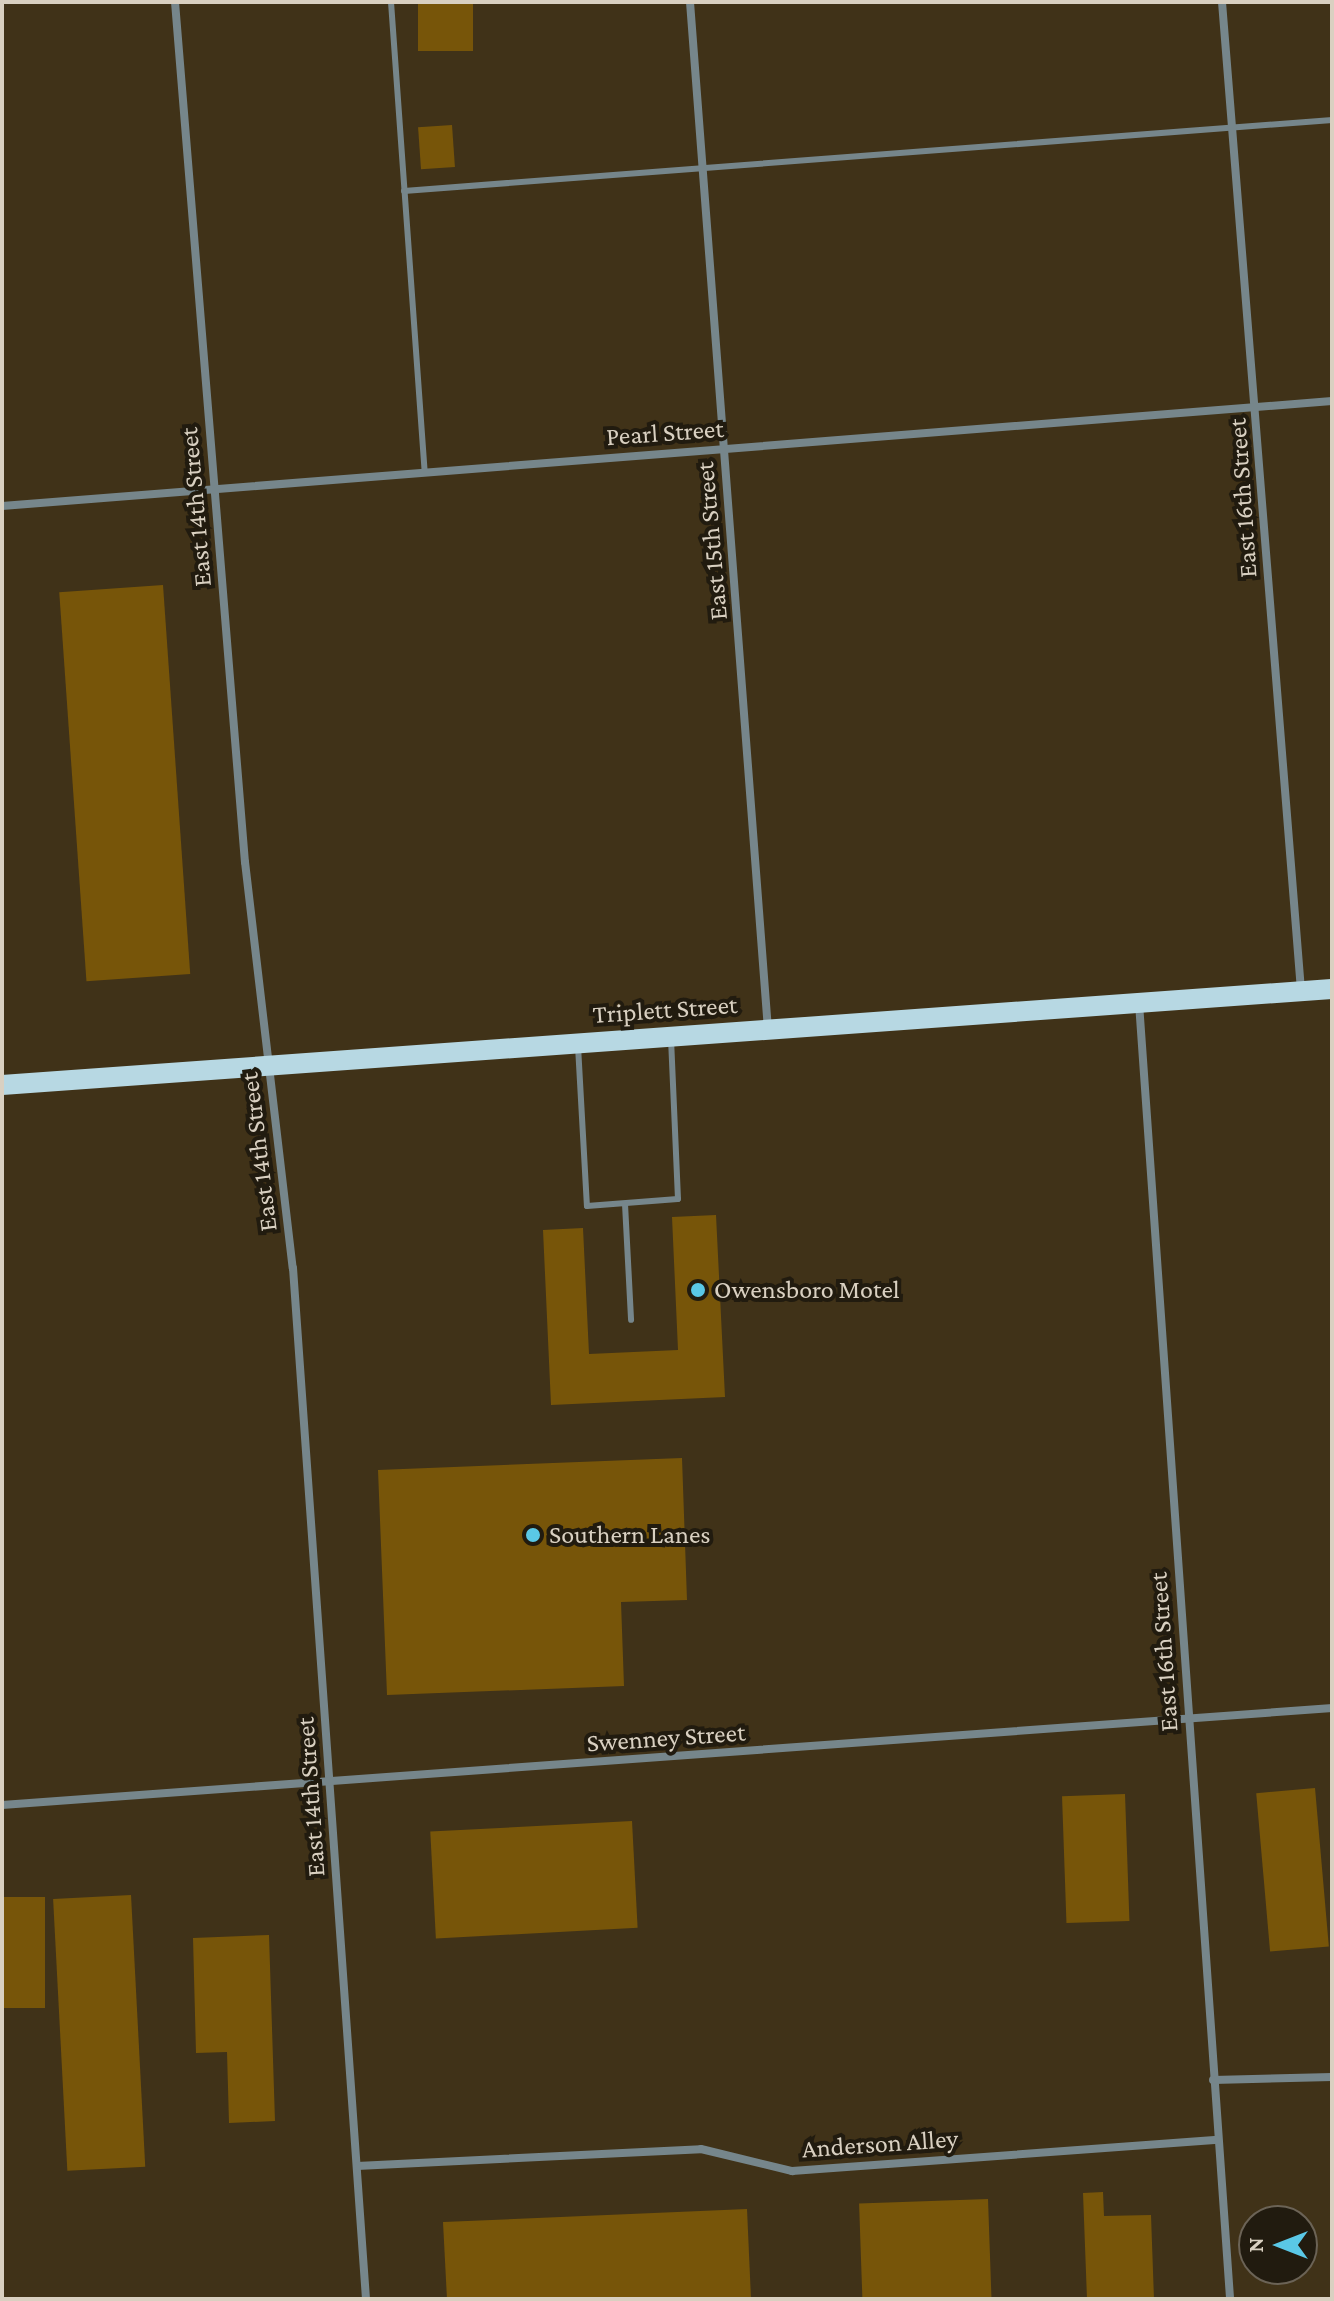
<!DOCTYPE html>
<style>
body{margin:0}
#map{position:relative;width:1334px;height:2301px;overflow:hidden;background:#403218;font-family:"Crimson Pro",serif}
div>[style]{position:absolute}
.building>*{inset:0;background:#775509;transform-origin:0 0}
.service>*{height:6px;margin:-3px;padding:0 3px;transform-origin:3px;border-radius:3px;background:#76868b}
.minor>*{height:8px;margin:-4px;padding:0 4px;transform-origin:4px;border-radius:4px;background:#76868b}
.primary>*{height:20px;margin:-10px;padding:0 10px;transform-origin:10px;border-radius:10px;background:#b7d8e3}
.dots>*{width:22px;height:22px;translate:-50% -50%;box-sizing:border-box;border:4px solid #211b0f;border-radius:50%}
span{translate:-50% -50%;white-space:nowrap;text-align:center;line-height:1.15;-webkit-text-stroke:8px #211b0f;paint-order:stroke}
.street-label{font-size:26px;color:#d9d0c1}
.poi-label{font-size:26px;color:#d9d0c1}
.left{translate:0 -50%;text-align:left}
.frame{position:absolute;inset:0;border:4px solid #d9d0c1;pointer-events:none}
.north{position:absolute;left:1238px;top:2205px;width:80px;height:80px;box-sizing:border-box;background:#211b0f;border:2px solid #6b6356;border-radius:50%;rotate:270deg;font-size:22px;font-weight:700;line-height:32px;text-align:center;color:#d9d0c1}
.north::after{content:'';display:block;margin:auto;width:28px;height:36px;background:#5ac8e6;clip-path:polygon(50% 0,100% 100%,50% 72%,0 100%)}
</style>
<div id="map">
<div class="building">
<div style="left:418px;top:2px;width:55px;height:49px"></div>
<div style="left:452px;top:125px;width:42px;height:34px;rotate:86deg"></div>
<div style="left:163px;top:585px;width:390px;height:104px;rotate:86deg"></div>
<div style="clip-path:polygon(716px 1215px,725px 1397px,551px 1405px,543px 1230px,583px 1228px,589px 1354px,678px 1350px,672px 1217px)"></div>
<div style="clip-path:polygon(682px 1458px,687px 1600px,621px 1602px,624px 1686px,387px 1695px,378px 1470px)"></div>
<div style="left:1315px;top:1788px;width:159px;height:59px;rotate:85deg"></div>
<div style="left:1125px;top:1794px;width:127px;height:63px;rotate:88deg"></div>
<div style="left:632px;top:1821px;width:107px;height:202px;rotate:87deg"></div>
<div style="left:131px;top:1895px;width:272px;height:78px;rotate:87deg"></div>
<div style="left:2px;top:1897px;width:43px;height:111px"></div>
<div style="clip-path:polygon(269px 1935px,275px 2121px,229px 2123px,227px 2052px,196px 2053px,193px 1938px)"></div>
<div style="clip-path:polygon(1103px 2192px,1104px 2216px,1151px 2215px,1154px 2299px,1087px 2299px,1083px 2193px)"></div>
<div style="left:988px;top:2199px;width:100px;height:129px;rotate:88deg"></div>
<div style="clip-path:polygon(747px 2209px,751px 2299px,447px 2299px,443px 2222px)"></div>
</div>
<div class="service">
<div style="left:391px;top:2px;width:471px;rotate:85.9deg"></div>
<div style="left:404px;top:191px;width:931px;rotate:-4.38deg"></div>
<div style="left:578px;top:1046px;width:160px;rotate:86.8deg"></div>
<div style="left:587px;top:1206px;width:91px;rotate:-4.4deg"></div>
<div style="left:678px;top:1199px;width:160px;rotate:-92.5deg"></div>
<div style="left:625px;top:1204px;width:116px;rotate:87deg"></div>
</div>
<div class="minor">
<div style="left:175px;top:2px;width:863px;rotate:85.35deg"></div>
<div style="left:245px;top:862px;width:409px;rotate:83.3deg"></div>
<div style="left:293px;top:1268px;width:1034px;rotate:85.95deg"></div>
<div style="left:690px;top:2px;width:1030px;rotate:85.66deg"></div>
<div style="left:1222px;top:2px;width:991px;rotate:85.43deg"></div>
<div style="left:2px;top:506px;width:1334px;rotate:-4.51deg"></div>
<div style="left:1139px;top:1003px;width:1299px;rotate:85.98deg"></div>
<div style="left:2px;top:1805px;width:1334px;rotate:-4.17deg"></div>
<div style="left:1213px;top:2080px;width:119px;rotate:-1.4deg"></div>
<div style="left:357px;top:2166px;width:344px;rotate:-2.8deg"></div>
<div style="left:701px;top:2149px;width:94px;rotate:13.6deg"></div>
<div style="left:792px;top:2171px;width:427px;rotate:-4.2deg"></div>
</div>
<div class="primary">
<div style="left:2px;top:1085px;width:1333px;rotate:-4.13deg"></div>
</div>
<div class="dots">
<div style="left:698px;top:1290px;background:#5ac8e6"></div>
<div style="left:533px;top:1535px;background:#5ac8e6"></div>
</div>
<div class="street-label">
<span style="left:665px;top:433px;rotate:-4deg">Pearl Street</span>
<span style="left:1243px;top:498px;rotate:-94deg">East 16th Street</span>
<span style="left:196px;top:507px;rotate:-95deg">East 14th Street</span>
<span style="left:712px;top:541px;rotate:-95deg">East 15th Street</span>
<span style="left:665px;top:1010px;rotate:-4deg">Triplett Street</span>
<span style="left:259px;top:1152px;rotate:-97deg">East 14th Street</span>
<span style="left:1164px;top:1652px;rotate:-94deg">East 16th Street</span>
<span style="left:666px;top:1738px;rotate:-4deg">Swenney Street</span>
<span style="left:311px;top:1797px;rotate:-94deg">East 14th Street</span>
<span style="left:880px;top:2144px;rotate:-4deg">Anderson Alley</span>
</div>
<div class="poi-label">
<span class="left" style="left:714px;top:1290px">Owensboro Motel</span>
<span class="left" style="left:549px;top:1535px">Southern Lanes</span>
</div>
<div class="frame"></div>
<div class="north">N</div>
</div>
